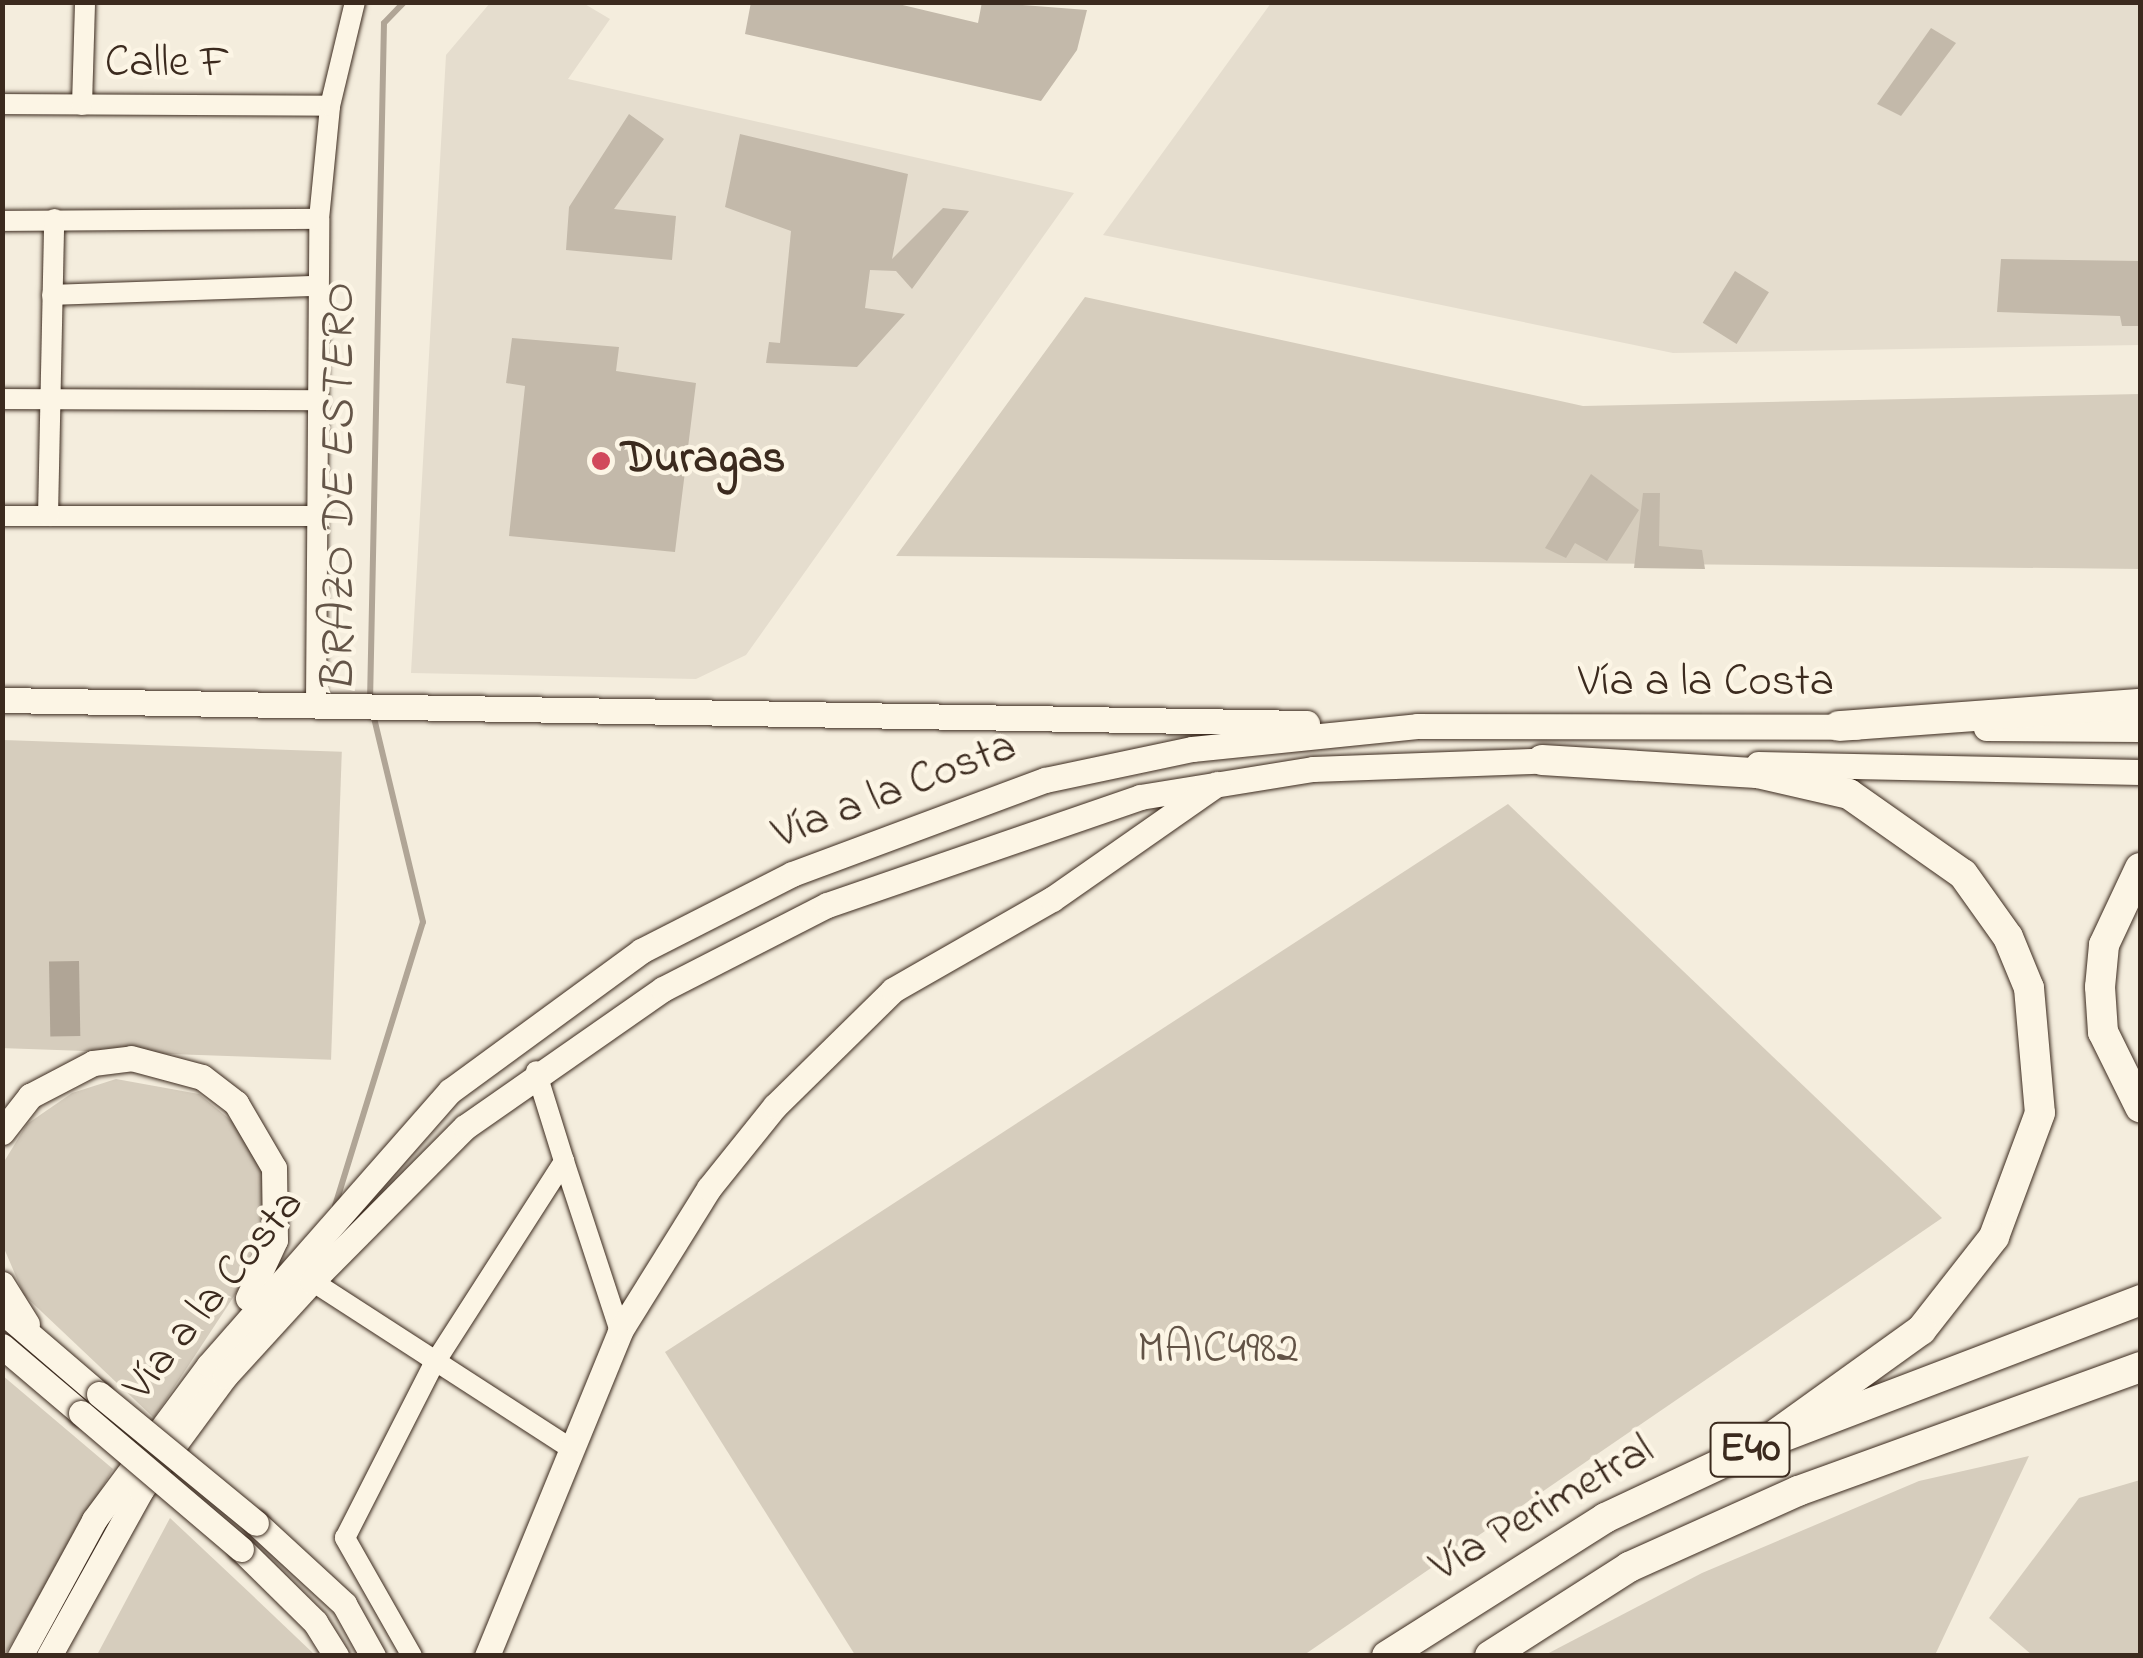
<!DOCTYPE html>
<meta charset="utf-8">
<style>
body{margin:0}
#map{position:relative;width:2143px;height:1658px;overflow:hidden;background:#f4eddd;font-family:"Indie Flower",sans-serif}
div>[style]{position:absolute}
.built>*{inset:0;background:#e5ddce}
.green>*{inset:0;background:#d6cdbd;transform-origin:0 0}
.water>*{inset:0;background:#b0a596;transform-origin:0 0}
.stream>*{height:6px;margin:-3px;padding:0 3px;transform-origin:3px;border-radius:3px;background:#b0a596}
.building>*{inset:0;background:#c3b9aa;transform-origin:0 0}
.roads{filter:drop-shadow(0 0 2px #3b2a1e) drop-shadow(0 0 2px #3b2a1e)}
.minor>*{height:20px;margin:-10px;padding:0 10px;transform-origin:10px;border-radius:10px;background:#fcf5e5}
.major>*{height:25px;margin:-12.5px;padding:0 12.5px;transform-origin:12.5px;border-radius:12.5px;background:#fcf5e5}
.highway>*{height:30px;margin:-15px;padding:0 15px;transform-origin:15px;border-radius:15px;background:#fcf5e5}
.bridges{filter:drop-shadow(0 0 2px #3b2a1e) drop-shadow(0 0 2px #3b2a1e)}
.major-bridge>*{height:25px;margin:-12.5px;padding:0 12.5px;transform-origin:12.5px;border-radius:12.5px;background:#fcf5e5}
.dots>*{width:28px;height:28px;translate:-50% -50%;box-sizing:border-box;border:5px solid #fcf5e5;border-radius:50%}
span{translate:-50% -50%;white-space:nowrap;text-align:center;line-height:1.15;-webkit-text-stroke:9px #fcf5e5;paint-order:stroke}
.shield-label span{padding:2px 8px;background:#fcf5e5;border:2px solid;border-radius:8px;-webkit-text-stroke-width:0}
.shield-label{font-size:42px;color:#3b2a1e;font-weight:700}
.street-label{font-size:45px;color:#3b2a1e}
.poi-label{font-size:45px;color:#3b2a1e;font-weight:700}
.left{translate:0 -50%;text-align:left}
.park-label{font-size:45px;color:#625346}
.water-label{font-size:48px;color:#645548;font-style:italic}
.frame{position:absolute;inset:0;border:5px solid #3b2a1e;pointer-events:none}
</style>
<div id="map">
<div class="built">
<div style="clip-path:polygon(490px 3px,583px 3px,610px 19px,568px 79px,1074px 193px,746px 655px,696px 679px,411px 673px,446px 55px)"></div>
<div style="clip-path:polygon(1271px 3px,2140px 3px,2140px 345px,1673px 353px,1103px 235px)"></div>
</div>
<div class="green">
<div style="clip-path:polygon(1085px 297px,1583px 406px,2140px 394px,2140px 569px,896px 556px)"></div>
<div style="left:3px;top:740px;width:339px;height:308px;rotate:2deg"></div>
<div style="clip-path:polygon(1508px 804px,1942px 1218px,1304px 1655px,855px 1655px,665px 1352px)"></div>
<div style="clip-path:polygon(116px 1079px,199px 1094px,239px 1127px,264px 1171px,263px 1252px,154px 1418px,24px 1295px,3px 1246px,2px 1165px,27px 1124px,72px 1093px)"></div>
<div style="clip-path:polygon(2px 1375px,113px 1469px,4px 1656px,2px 1655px)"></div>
<div style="clip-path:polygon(2029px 1456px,1935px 1655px,1545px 1655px,1702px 1573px,1919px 1481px)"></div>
<div style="clip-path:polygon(2140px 1480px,2140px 1655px,2032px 1655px,1989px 1618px,2079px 1498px)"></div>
<div style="clip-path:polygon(170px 1518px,252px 1595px,315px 1655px,97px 1655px)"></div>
</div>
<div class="water">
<div style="left:79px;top:961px;width:75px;height:30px;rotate:89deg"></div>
</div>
<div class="stream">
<div style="left:370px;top:702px;width:679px;rotate:-88.82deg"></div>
<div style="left:384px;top:23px;width:29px;rotate:-46deg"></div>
<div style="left:335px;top:1206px;width:297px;rotate:-72.8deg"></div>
<div style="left:423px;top:922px;width:214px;rotate:-103.5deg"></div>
</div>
<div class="building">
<div style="clip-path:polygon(751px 2px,890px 2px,978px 23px,982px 2px,1087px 10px,1077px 50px,1041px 101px,745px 34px)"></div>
<div style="clip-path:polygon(1931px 28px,1956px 43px,1901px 116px,1877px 104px)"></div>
<div style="clip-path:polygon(629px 114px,664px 139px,614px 209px,676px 216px,672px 260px,566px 250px,569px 207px)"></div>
<div style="clip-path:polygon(740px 134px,908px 174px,892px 259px,943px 208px,969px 211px,912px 289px,896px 271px,870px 270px,865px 308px,905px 314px,857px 367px,766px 363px,769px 342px,780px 343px,791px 231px,725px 207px)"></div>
<div style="clip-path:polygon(2001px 259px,2140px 261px,2140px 326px,2122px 326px,2120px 316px,1997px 312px)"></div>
<div style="left:1735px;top:271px;width:40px;height:61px;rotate:32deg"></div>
<div style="clip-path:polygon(512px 338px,619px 347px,616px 371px,696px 383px,675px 552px,509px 536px,525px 386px,506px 383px)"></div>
<div style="clip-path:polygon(1591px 474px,1639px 510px,1607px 561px,1575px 543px,1566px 558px,1545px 548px)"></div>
<div style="clip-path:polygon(1643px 493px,1660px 493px,1659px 546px,1702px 550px,1705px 569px,1634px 568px)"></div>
</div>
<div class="roads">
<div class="minor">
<div style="left:2px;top:104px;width:328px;rotate:0.3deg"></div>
<div style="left:82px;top:105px;width:103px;rotate:-88.3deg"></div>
<div style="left:2px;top:221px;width:317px;rotate:-0.4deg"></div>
<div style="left:52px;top:295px;width:264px;rotate:-2deg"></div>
<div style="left:2px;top:399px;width:314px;rotate:0.2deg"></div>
<div style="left:2px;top:516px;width:312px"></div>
<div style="left:48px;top:516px;width:297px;rotate:-88.8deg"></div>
<div style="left:316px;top:704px;width:485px;rotate:-89.6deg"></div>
<div style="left:319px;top:219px;width:114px;rotate:-84.4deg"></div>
<div style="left:330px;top:106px;width:107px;rotate:-76.5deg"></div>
<div style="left:564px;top:1161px;width:179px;rotate:71.8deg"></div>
<div style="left:312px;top:1281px;width:310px;rotate:32.9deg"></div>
<div style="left:412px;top:1656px;width:136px;rotate:-119.6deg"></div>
<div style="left:345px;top:1538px;width:192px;rotate:-63deg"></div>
<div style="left:432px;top:1367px;width:245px;rotate:-57.3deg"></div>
<div style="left:564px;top:1161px;width:94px;rotate:-107.3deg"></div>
</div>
<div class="major">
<div style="left:2px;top:700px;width:1305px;rotate:1.01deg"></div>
<div style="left:1986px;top:728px;width:154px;rotate:0.4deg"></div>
<div style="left:1758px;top:764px;width:382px;rotate:1.2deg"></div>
<div style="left:2px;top:1132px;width:46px;rotate:-52.1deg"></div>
<div style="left:30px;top:1096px;width:71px;rotate:-27.6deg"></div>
<div style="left:93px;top:1063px;width:38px;rotate:-7deg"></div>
<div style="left:131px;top:1058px;width:73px;rotate:15deg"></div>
<div style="left:202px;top:1077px;width:43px;rotate:37.4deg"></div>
<div style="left:236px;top:1103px;width:75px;rotate:59.7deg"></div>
<div style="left:274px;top:1168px;width:72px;rotate:89.2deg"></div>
<div style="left:275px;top:1240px;width:64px;rotate:115deg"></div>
<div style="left:2px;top:1284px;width:47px;rotate:58deg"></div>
<div style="left:2px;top:1311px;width:128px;rotate:40.6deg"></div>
<div style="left:2px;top:1346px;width:104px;rotate:40.3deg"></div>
<div style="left:256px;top:1523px;width:120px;rotate:42.6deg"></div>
<div style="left:344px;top:1604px;width:60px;rotate:60.9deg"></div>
<div style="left:241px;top:1549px;width:104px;rotate:44.6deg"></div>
<div style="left:315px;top:1622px;width:40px;rotate:58deg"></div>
<div style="left:20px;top:1656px;width:155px;rotate:-61.4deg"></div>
<div style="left:94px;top:1520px;width:193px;rotate:-53.4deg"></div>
<div style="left:209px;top:1365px;width:365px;rotate:-48.7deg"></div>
<div style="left:450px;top:1091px;width:237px;rotate:-36.2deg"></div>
<div style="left:641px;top:951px;width:169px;rotate:-27deg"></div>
<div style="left:792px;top:874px;width:270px;rotate:-20.4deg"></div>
<div style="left:1045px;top:780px;width:150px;rotate:-11.9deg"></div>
<div style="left:1192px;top:749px;width:226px;rotate:-5.8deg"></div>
<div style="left:1417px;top:726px;width:439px;rotate:0.1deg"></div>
<div style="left:49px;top:1656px;width:190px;rotate:-61deg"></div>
<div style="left:141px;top:1490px;width:142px;rotate:-53.6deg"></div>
<div style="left:225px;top:1376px;width:129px;rotate:-47.5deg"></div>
<div style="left:312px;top:1281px;width:217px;rotate:-45.2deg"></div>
<div style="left:465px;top:1127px;width:241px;rotate:-34.9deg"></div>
<div style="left:663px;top:989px;width:184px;rotate:-27.1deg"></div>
<div style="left:827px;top:905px;width:331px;rotate:-19deg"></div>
<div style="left:1140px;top:797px;width:175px;rotate:-9.2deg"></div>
<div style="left:1313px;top:769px;width:245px;rotate:-2.1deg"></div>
<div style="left:487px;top:1656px;width:351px;rotate:-67.7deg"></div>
<div style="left:620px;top:1331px;width:168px;rotate:-58.1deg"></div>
<div style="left:709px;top:1188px;width:105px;rotate:-51.2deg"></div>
<div style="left:775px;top:1106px;width:165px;rotate:-44.5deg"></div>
<div style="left:893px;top:990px;width:183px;rotate:-29.8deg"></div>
<div style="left:1052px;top:899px;width:201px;rotate:-34.9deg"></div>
</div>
<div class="highway">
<div style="left:1839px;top:726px;width:302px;rotate:-4.2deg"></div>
<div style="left:1542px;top:760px;width:215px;rotate:3.5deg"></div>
<div style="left:1757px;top:773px;width:94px;rotate:12.9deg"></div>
<div style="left:1849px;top:794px;width:139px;rotate:35.1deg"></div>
<div style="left:1963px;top:874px;width:77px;rotate:54.5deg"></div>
<div style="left:2008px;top:937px;width:55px;rotate:67.6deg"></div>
<div style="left:2029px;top:988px;width:125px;rotate:85deg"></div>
<div style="left:2040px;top:1113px;width:132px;rotate:110.4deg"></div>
<div style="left:1994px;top:1237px;width:118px;rotate:128.1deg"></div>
<div style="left:1921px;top:1330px;width:197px;rotate:144.3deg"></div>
<div style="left:2140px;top:868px;width:85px;rotate:115.1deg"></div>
<div style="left:2104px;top:945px;width:42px;rotate:95.4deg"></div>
<div style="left:2100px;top:987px;width:45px;rotate:86.2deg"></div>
<div style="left:2103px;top:1032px;width:84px;rotate:63.7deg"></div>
<div style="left:1387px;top:1656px;width:258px;rotate:-32.3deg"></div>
<div style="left:1605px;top:1518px;width:172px;rotate:-25.1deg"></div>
<div style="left:1761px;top:1445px;width:406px;rotate:-20.9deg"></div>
<div style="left:1490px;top:1656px;width:165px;rotate:-32.6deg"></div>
<div style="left:1629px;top:1567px;width:185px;rotate:-24.2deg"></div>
<div style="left:1798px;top:1491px;width:364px;rotate:-19.9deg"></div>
</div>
</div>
<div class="bridges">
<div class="major-bridge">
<div style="left:99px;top:1394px;width:203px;rotate:39.4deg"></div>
<div style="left:81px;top:1413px;width:210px;rotate:40.4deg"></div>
</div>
</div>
<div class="dots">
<div style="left:601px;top:461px;background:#d1495b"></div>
</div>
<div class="shield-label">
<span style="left:1750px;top:1450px">E40</span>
</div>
<div class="street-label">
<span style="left:167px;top:65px">Calle F</span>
<span style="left:1706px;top:684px">Vía a la Costa</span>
<span style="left:895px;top:792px;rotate:-21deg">Vía a la Costa</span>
<span style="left:215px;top:1296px;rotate:-51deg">Vía a la Costa</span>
<span style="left:1543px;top:1510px;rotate:-30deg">Vía Perimetral</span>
</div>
<div class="poi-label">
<span class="left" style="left:621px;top:461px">Duragas</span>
</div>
<div class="park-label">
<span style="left:1218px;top:1351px">MAIC4982</span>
</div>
<div class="water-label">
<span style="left:341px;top:489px;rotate:-90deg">BRAZO DE ESTERO</span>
</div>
<div class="frame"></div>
</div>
